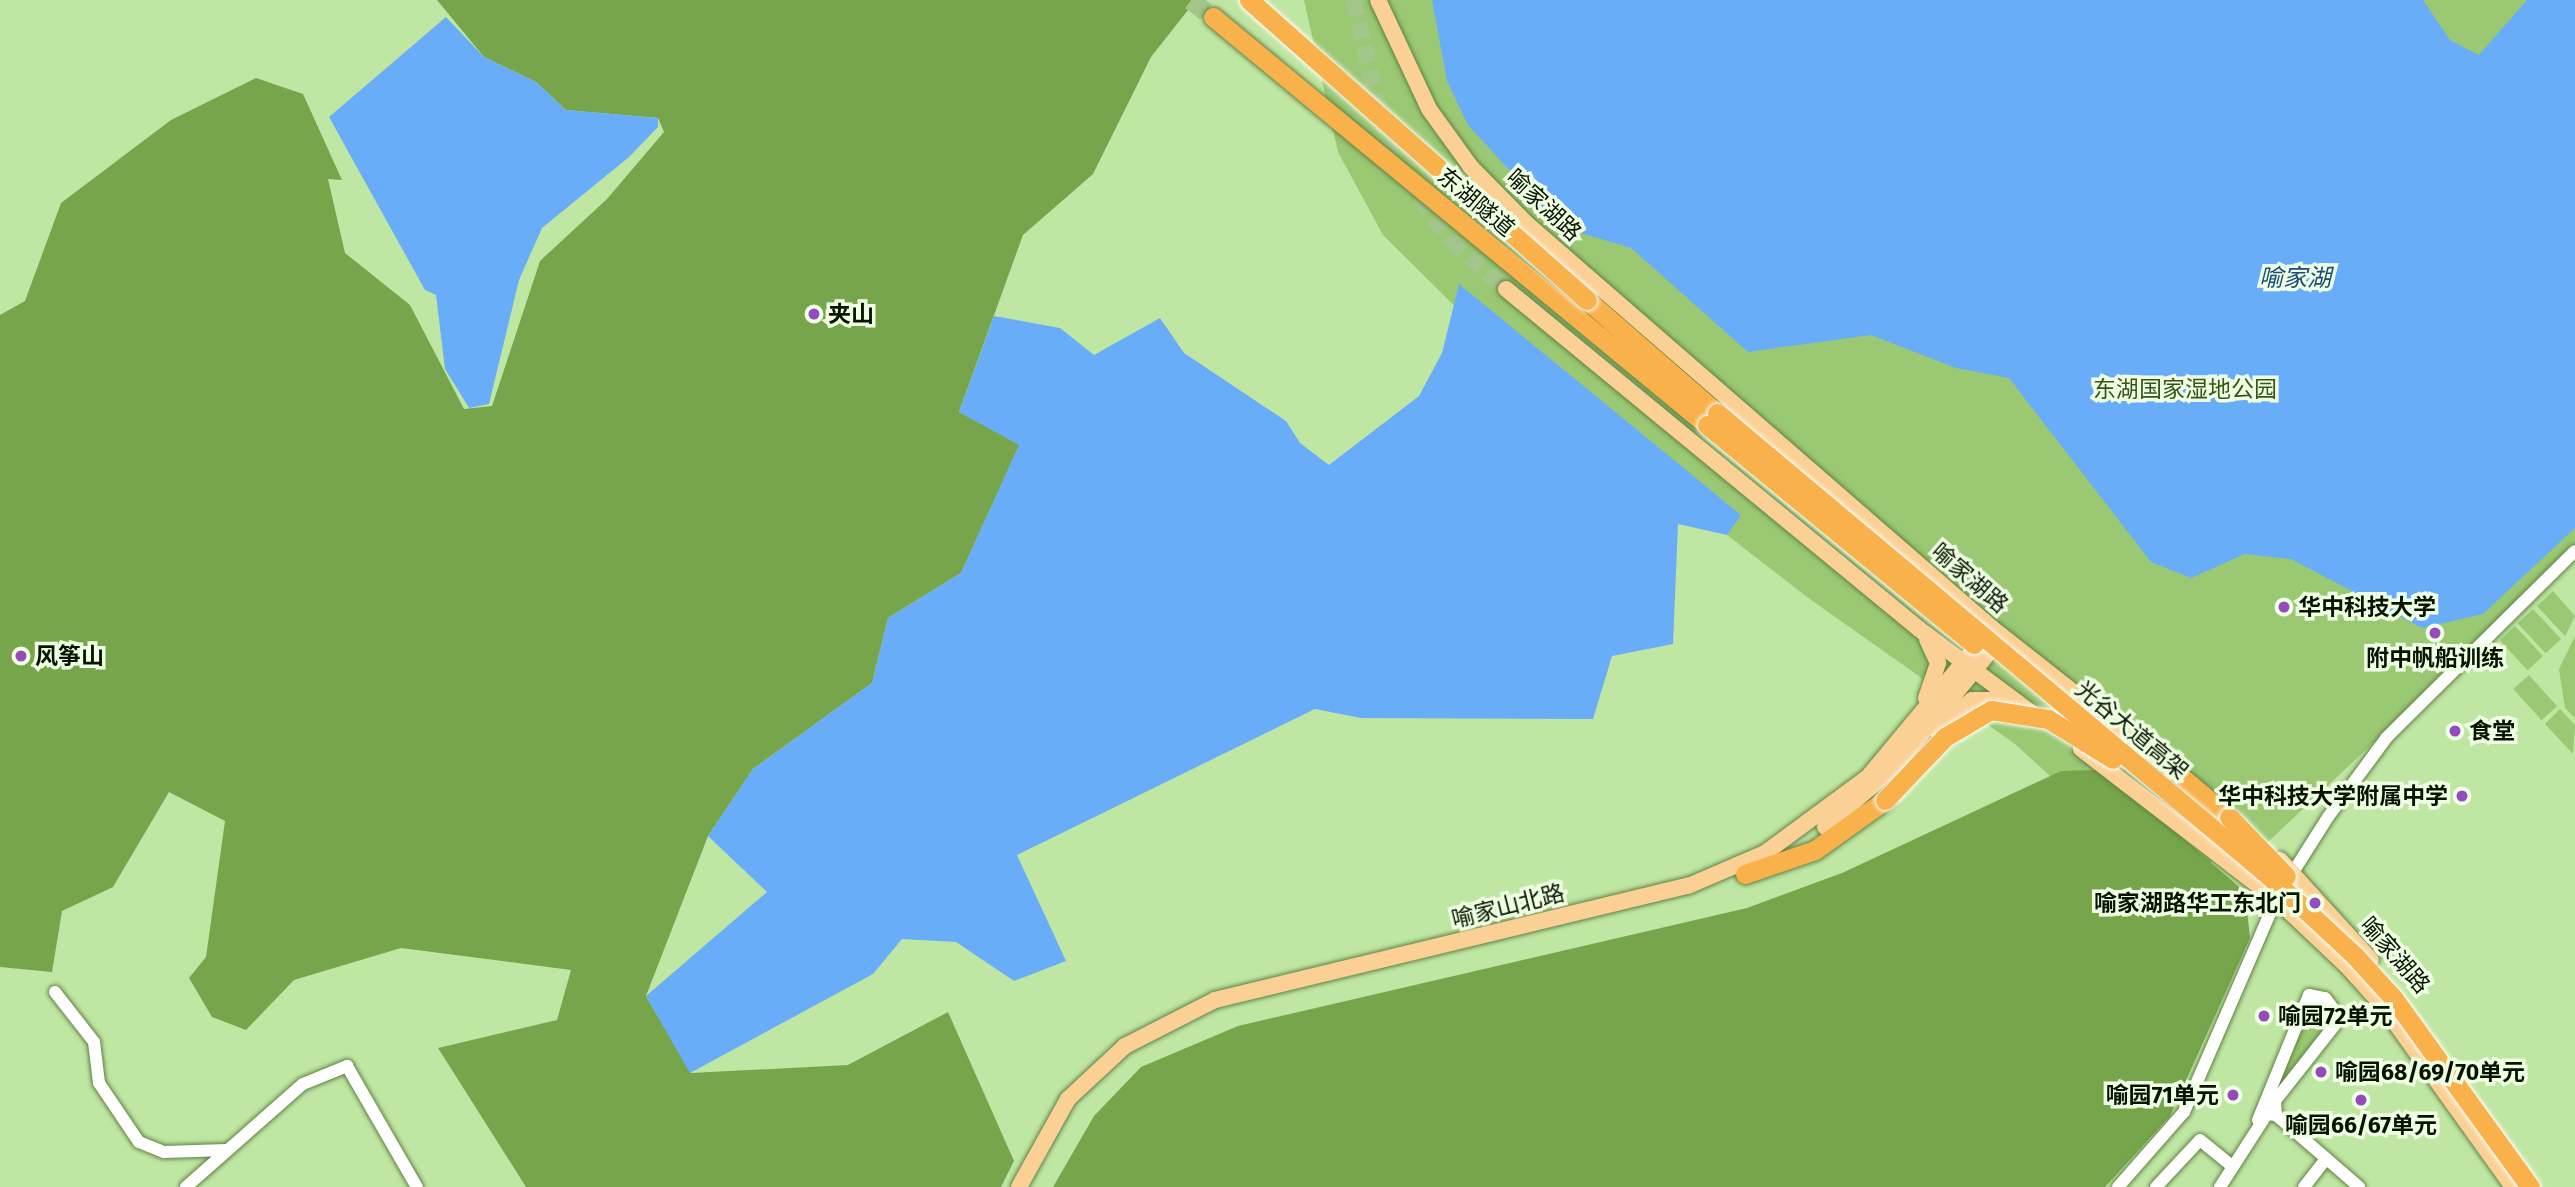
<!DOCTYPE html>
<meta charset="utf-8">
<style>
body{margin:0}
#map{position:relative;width:2575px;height:1187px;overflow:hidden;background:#c0e6a3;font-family:"Fira Sans","Noto Sans SC",sans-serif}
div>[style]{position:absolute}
.green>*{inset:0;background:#9ac873;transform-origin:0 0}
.forest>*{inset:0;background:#76a54c}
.water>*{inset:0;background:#69adf8}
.major-tunnel>*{height:16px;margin-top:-8px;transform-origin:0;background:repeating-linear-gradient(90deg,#a4c68b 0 16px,transparent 0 24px)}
.highway-tunnel>*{height:19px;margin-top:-9.5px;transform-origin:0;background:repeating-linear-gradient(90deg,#a4c68b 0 19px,transparent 0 29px)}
.roads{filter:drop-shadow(0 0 2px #608244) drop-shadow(0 0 2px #608244)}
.minor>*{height:12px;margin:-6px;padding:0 6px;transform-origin:6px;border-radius:6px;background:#fff}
.major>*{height:16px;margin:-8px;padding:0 8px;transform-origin:8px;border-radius:8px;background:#fbd094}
.highway>*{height:19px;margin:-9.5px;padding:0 9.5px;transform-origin:9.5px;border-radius:9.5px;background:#f9b14c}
.bridges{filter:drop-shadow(0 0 2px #fff) drop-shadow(0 0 2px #fff)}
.highway-bridge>*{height:19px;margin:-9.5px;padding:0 9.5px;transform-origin:9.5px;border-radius:9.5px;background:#f9b14c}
.dots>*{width:19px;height:19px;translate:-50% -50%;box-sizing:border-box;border:4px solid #efffe4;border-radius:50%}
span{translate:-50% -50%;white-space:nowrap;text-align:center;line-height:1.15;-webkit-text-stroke:7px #efffe4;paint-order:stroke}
.street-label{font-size:23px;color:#081400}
.poi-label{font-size:23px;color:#081400;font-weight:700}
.left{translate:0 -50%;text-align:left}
.right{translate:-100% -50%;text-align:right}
.park-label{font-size:23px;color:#365517}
.water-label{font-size:24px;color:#1d4c7c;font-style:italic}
</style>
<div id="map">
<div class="green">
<div style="clip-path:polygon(1304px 0,2575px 0,2575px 553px,2269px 841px,2210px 862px,2159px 855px,2105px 826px,2015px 744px,1807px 597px,1536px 387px,1383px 235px,1338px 152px)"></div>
<div style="clip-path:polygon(2553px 591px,2575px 616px,2565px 636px,2537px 606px)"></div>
<div style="left:2533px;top:609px;width:41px;height:21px;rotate:47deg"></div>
<div style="left:2515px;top:626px;width:41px;height:21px;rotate:47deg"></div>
<div style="clip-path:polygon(2575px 636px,2575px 718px,2565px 708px,2559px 669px)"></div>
<div style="left:2529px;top:675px;width:42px;height:21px;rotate:48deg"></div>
<div style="clip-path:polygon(2560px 709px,2575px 725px,2573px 754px,2545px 724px)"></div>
<div style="clip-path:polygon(2312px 1000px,2324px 1004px,2332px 1019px,2275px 1091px)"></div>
</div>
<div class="forest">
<div style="clip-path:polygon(437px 0,1196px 0,1151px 57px,1093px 174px,1023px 235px,959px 412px,1020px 444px,961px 573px,888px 618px,872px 683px,753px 769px,708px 836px,646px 996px,691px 1073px,848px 1065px,948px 1012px,1014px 1161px,1001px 1187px,526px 1187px,438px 1048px,557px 1020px,571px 970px,401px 948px,294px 980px,246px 1030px,212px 1017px,189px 978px,206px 957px,225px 821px,169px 792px,113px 887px,62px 911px,52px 972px,0 967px,0 315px,25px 301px,61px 203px,171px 120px,256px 78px,303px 94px,342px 180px,328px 179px,345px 253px,410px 305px,464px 409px,492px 406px,540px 261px,607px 199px,664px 132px,658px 118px,566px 110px,536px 82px,484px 57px)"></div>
<div style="clip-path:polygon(2094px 770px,2110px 776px,2245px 892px,2250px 938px,2170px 1116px,2105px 1187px,1053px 1187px,1094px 1116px,1141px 1067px,1238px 1026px,1747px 908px,1842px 873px,2061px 771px)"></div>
</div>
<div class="water">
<div style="clip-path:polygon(1432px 0,2423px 0,2450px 40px,2479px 55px,2527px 0,2575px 0,2575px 528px,2483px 614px,2422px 628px,2291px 559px,2245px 554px,2191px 578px,2151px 562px,2009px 378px,1956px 368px,1871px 335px,1748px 352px,1631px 248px,1561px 227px,1468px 125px,1447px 81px)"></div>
<div style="clip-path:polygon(446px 17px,484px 57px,536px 82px,566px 110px,658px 118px,658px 127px,629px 157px,542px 228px,519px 280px,489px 404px,469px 408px,445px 369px,436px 295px,425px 290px,329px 117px)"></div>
<div style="clip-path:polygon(1459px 284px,1741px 515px,1727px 535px,1678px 524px,1673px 644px,1612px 656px,1593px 719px,1361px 718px,1315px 709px,1017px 855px,1066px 961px,1014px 981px,956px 942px,902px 939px,873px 974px,690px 1073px,646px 996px,767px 892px,708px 836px,753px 769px,872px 683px,888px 618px,961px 573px,1019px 445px,959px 412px,994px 316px,1060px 328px,1094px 355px,1160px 318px,1184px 353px,1286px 421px,1300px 443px,1329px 465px,1419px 396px,1442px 353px)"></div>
</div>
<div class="major-tunnel">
<div style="left:1353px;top:0;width:164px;rotate:76.6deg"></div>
<div style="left:1391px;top:160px;width:101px;rotate:53.5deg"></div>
<div style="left:1451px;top:241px;width:73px;rotate:41.1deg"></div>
</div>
<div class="highway-tunnel">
<div style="left:1191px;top:0;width:28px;rotate:38deg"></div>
</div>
<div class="roads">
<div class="minor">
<div style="left:55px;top:992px;width:63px;rotate:52deg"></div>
<div style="left:94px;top:1042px;width:41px;rotate:83deg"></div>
<div style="left:99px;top:1083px;width:71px;rotate:55.9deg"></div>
<div style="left:139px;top:1142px;width:27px;rotate:22deg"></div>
<div style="left:164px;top:1152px;width:63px;rotate:-1.8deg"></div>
<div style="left:2258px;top:1120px;width:135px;rotate:-67.8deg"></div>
<div style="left:2309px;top:995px;width:16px;rotate:11deg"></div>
<div style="left:2325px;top:998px;width:18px;rotate:52deg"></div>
<div style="left:2336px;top:1012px;width:14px;rotate:98deg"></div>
<div style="left:2334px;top:1026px;width:95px;rotate:128.2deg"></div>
<div style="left:2275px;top:1101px;width:14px;rotate:86deg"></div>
<div style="left:186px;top:1187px;width:156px;rotate:-41.4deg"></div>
<div style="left:303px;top:1084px;width:48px;rotate:-22.2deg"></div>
<div style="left:347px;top:1066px;width:140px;rotate:60deg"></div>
<div style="left:2118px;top:1187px;width:100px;rotate:-48.7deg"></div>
<div style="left:2184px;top:1112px;width:232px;rotate:-66.6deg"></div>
<div style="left:2276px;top:899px;width:97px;rotate:-57.6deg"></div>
<div style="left:2328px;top:817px;width:99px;rotate:-53.6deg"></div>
<div style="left:2387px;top:737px;width:264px;rotate:-44.7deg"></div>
<div style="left:2156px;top:1187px;width:64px;rotate:-46.9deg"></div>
<div style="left:2200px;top:1140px;width:41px;rotate:39.1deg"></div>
<div style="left:2220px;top:1187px;width:87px;rotate:-57.2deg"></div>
<div style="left:2267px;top:1114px;width:9px;rotate:6deg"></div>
<div style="left:2276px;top:1115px;width:110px;rotate:40.9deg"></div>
<div style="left:2304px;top:1187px;width:36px;rotate:-52deg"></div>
</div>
<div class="major">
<div style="left:1378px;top:0;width:120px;rotate:64.9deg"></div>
<div style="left:1429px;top:109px;width:72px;rotate:54.1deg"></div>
<div style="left:1471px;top:167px;width:78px;rotate:45.5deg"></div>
<div style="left:1526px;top:223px;width:617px;rotate:40.99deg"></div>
<div style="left:1992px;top:628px;width:257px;rotate:38.2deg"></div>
<div style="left:1506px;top:289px;width:535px;rotate:39.46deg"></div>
<div style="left:1919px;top:629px;width:147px;rotate:36.7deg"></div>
<div style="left:1926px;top:698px;width:37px;rotate:-71deg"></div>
<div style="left:1938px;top:663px;width:26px;rotate:-115deg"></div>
<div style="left:1936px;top:730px;width:47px;rotate:-39.8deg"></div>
<div style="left:1972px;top:700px;width:37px"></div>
<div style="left:2081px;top:749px;width:246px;rotate:37.6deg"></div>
<div style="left:2276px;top:899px;width:96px;rotate:43.3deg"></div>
<div style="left:2346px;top:965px;width:57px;rotate:47.9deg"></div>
<div style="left:2384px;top:1007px;width:221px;rotate:54.4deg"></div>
<div style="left:1825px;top:827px;width:94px;rotate:-41.1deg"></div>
<div style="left:1896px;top:765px;width:166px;rotate:-50.4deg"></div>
<div style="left:2280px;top:860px;width:135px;rotate:47.7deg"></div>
<div style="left:1019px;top:1187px;width:101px;rotate:-60.9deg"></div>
<div style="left:1068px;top:1099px;width:78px;rotate:-42.9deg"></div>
<div style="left:1125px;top:1046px;width:101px;rotate:-27.1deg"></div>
<div style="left:1215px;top:1000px;width:487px;rotate:-13.6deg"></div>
<div style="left:1688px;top:886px;width:84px;rotate:-23.2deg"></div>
<div style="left:1765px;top:853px;width:128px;rotate:-36.4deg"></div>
<div style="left:1868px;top:777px;width:160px;rotate:-50.3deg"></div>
</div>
<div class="highway">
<div style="left:1213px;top:17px;width:641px;rotate:39.55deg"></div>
<div style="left:1587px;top:300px;width:172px;rotate:41deg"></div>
<div style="left:2185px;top:780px;width:57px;rotate:40.1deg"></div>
<div style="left:1745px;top:874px;width:74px;rotate:-18.9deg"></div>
<div style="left:1815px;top:850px;width:86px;rotate:-35.5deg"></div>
</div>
</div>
<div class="bridges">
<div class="highway-bridge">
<div style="left:1249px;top:0;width:452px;rotate:41.6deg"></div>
<div style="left:1717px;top:413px;width:720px;rotate:39.99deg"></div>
<div style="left:2269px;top:876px;width:117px;rotate:42.9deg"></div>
<div style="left:2355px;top:956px;width:58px;rotate:47.8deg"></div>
<div style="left:2394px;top:999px;width:232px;rotate:54.1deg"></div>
<div style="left:1707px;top:425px;width:345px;rotate:39.4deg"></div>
<div style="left:1885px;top:800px;width:87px;rotate:-46.4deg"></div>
<div style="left:1945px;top:737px;width:53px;rotate:-30.4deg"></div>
<div style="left:1991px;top:710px;width:58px;rotate:9deg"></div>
<div style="left:2048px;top:719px;width:76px;rotate:31.6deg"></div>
<div style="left:2229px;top:817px;width:82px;rotate:46deg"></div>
</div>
</div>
<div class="dots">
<div style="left:814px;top:314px;background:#954bbd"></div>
<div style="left:2284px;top:607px;background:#954bbd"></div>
<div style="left:2435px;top:633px;background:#954bbd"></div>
<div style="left:21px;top:656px;background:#954bbd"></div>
<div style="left:2455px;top:731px;background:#954bbd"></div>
<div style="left:2462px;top:796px;background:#954bbd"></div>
<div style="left:2315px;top:903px;background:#954bbd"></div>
<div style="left:2264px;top:1016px;background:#954bbd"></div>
<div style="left:2321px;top:1072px;background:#954bbd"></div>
<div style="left:2233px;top:1095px;background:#954bbd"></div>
<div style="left:2361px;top:1100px;background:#954bbd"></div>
</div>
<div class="street-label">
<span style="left:1476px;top:202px;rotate:40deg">东湖隧道</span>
<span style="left:1544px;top:205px;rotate:43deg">喻家湖路</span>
<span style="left:1970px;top:578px;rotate:41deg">喻家湖路</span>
<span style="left:2132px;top:730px;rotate:40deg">光谷大道高架</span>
<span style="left:1508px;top:906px;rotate:-14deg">喻家山北路</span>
<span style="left:2395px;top:955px;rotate:49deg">喻家湖路</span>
</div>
<div class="poi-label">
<span class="left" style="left:828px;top:314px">夹山</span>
<span class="left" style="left:2298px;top:607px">华中科技大学</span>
<span class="left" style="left:35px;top:656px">风筝山</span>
<span style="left:2435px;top:658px">附中帆船训练</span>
<span class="left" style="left:2469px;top:731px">食堂</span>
<span class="right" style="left:2448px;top:796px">华中科技大学附属中学</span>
<span class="right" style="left:2301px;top:903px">喻家湖路华工东北门</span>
<span class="left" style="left:2278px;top:1016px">喻园72单元</span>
<span class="left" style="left:2335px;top:1072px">喻园68/69/70单元</span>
<span class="right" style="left:2219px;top:1095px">喻园71单元</span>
<span style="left:2361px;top:1125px">喻园66/67单元</span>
</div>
<div class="park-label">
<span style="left:2185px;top:389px">东湖国家湿地公园</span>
</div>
<div class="water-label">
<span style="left:2295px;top:279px">喻家湖</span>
</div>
</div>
